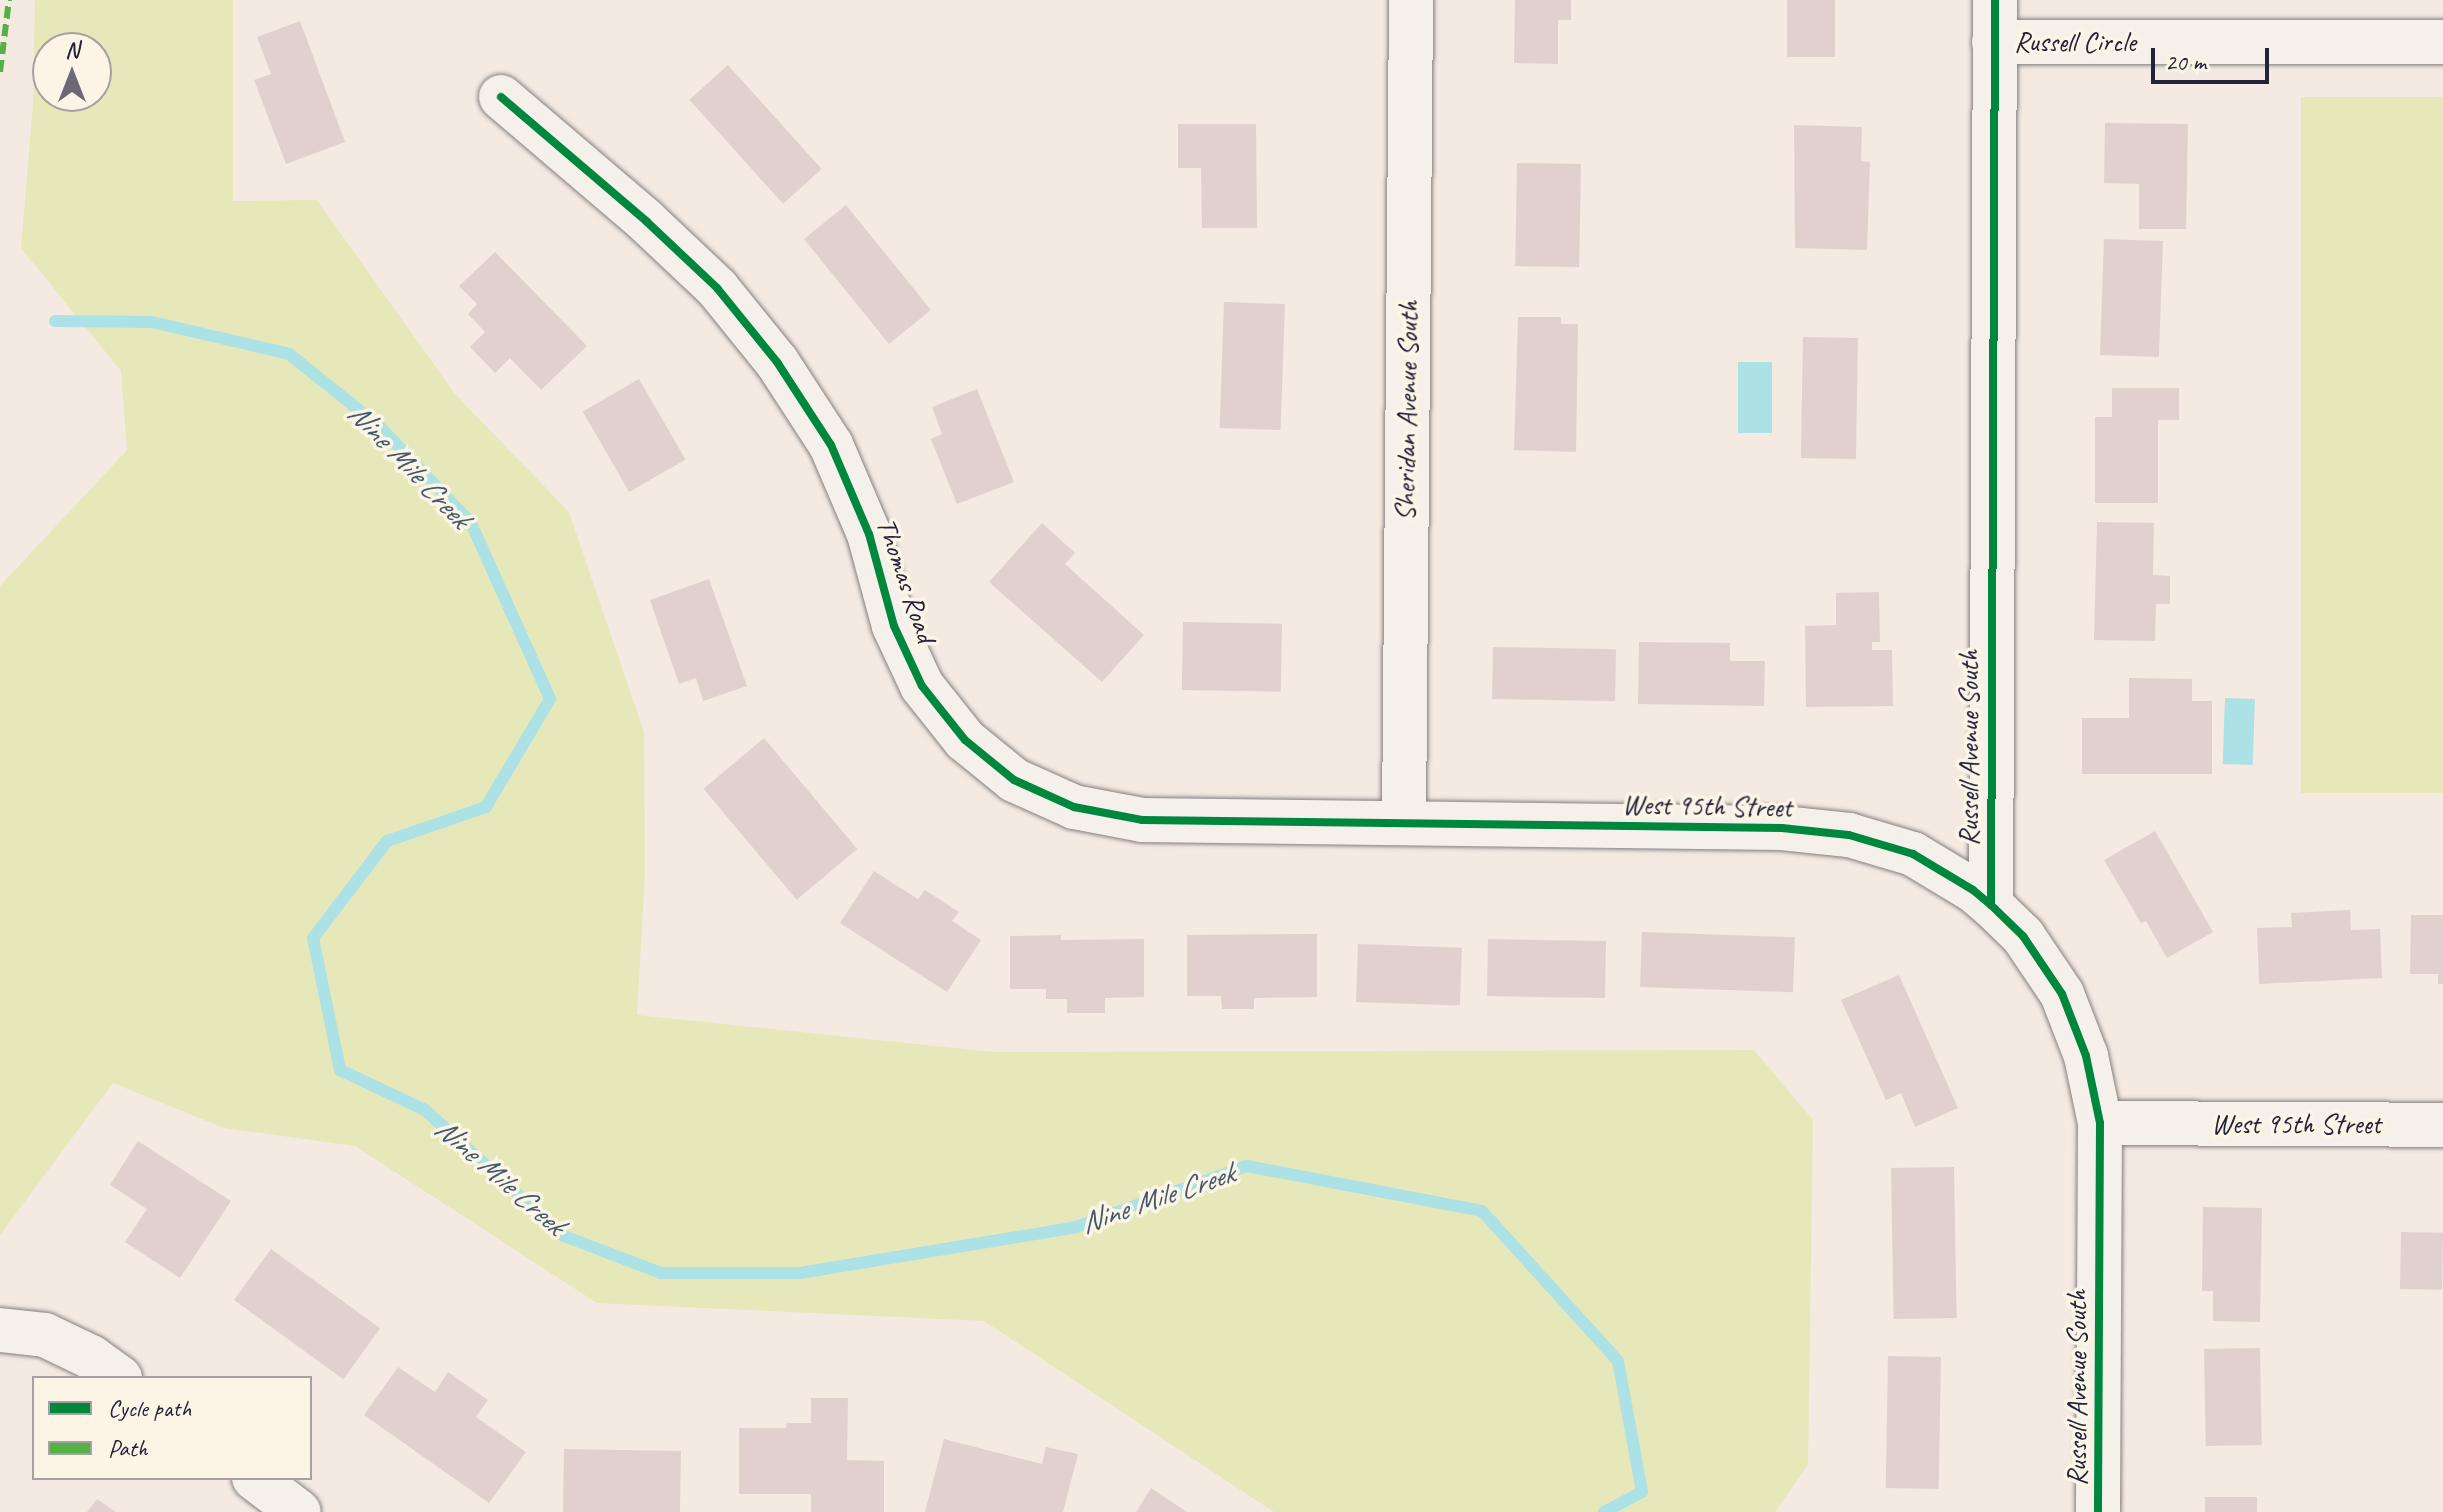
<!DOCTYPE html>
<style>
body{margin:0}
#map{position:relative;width:2443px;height:1512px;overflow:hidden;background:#f4eae2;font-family:Caveat,sans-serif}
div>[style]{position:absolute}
.green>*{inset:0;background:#e6e8b9;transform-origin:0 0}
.water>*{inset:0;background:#ace1e6;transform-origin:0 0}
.stream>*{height:12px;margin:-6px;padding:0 6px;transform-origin:6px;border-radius:6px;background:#ace1e6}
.building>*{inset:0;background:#e0d1ce;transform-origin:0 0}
.roads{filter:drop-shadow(0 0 2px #858082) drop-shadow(0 0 2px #858082)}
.minor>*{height:44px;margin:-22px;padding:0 22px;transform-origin:22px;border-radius:22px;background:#f5f1ea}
.quiet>*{height:6px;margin-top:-3px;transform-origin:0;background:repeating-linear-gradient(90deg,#55b146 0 12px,transparent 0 18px)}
.cycleway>*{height:8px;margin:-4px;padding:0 4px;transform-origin:4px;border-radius:4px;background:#00873e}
span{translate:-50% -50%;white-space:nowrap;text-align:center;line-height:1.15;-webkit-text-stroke:7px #fcf5e5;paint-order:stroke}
.street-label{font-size:28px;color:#22223b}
.water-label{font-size:30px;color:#425a6f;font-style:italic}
.legend{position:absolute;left:32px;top:1376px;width:280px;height:104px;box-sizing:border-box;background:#fcf5e5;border:2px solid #a5a1a1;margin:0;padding:10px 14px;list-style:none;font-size:24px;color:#22223b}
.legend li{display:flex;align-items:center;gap:16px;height:40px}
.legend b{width:40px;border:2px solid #a5a1a1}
.north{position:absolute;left:32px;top:32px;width:80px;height:80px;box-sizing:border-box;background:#fcf5e5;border:2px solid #a5a1a1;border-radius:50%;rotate:0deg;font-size:22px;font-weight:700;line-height:32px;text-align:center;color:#22223b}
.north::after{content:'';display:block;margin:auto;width:28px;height:36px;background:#6c6875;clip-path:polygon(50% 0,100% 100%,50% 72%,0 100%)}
.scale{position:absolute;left:2151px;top:48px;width:118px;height:36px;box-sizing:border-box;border:4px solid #22223b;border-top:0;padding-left:10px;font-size:24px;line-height:28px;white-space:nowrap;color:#22223b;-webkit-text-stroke:6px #fcf5e5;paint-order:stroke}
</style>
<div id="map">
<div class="green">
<div style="clip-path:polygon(evenodd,35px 0,233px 0,233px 201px,317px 200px,455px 394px,569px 512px,644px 732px,645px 873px,637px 1015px,993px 1052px,1754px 1050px,1813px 1120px,1808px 1465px,1775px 1512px,1274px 1512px,984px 1321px,597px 1303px,355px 1146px,224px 1128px,113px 1083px,0 1235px,0 586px,127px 450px,121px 371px,21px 248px,33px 103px,35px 0,48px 48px,96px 48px,96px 96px,48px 96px,48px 48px)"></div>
<div style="left:2443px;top:97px;width:696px;height:142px;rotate:90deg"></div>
</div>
<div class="water">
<div style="left:1738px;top:362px;width:34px;height:71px"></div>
<div style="left:2225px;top:698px;width:30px;height:66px;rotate:2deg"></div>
</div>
<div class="stream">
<div style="left:55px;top:321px;width:97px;rotate:0.6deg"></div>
<div style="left:152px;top:322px;width:141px;rotate:13.1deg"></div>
<div style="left:289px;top:354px;width:117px;rotate:38.7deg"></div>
<div style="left:380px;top:427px;width:132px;rotate:46.5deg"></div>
<div style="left:471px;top:523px;width:193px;rotate:65.8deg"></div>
<div style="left:550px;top:699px;width:126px;rotate:120.7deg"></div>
<div style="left:486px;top:807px;width:105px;rotate:161deg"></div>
<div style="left:387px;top:841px;width:122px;rotate:127.3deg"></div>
<div style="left:313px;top:938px;width:135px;rotate:78.4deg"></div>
<div style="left:340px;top:1070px;width:94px;rotate:25.2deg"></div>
<div style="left:425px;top:1110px;width:188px;rotate:42.2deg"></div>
<div style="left:564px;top:1236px;width:104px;rotate:20.9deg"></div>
<div style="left:661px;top:1273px;width:139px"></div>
<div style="left:800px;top:1273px;width:277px;rotate:-9.4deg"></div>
<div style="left:1073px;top:1228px;width:185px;rotate:-19.6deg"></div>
<div style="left:1247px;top:1166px;width:239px;rotate:10.8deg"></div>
<div style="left:1482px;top:1211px;width:202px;rotate:47.8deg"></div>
<div style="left:1618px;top:1361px;width:133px;rotate:79.6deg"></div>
<div style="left:1642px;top:1492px;width:43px;rotate:152.2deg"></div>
</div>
<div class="building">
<div style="clip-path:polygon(1515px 0,1571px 0,1571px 20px,1558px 20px,1558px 64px,1514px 63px)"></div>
<div style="left:1787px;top:0;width:48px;height:57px"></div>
<div style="clip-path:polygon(300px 21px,345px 142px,286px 164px,254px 80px,271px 74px,257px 37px)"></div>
<div style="left:728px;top:65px;width:140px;height:52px;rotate:48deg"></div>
<div style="clip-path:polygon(2105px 123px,2188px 124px,2186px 229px,2139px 229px,2139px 184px,2104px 183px)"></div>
<div style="clip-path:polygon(1178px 124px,1256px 124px,1257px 228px,1202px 228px,1201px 168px,1178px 168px)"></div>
<div style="clip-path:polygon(1794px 125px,1862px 127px,1861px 161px,1870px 162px,1867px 250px,1795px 248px)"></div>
<div style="left:1517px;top:163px;width:64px;height:103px;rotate:1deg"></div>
<div style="left:846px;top:205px;width:135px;height:54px;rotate:51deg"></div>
<div style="left:2104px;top:239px;width:59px;height:116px;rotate:2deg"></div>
<div style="clip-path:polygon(495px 252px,587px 346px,541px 390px,510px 358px,495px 373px,470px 347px,485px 332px,468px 314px,477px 304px,459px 286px)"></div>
<div style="left:1224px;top:302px;width:61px;height:126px;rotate:2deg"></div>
<div style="clip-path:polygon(1518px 317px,1561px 317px,1561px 324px,1578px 324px,1576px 452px,1514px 450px)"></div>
<div style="left:1803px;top:337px;width:55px;height:121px;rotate:1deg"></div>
<div style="left:639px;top:379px;width:93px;height:65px;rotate:60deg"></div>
<div style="clip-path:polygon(2112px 388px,2179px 388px,2179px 420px,2158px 420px,2158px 503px,2095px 503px,2095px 417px,2112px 417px)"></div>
<div style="clip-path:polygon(977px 389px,1014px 482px,957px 504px,931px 439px,942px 434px,932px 407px)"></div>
<div style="clip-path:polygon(2097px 522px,2154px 523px,2153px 575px,2170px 576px,2170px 604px,2156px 604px,2155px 641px,2094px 640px)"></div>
<div style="clip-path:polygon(1042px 523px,1075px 553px,1065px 564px,1144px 635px,1102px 682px,989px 582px)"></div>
<div style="clip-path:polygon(709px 579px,747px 686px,703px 701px,696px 678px,679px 684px,650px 600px)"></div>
<div style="clip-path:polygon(1879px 592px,1880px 642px,1872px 642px,1872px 650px,1892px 650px,1893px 706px,1806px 707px,1805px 626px,1836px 625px,1836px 593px)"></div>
<div style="left:1183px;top:622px;width:99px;height:68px;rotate:1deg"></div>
<div style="clip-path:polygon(1639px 642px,1730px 643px,1730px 661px,1765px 661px,1764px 706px,1638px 704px)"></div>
<div style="left:1493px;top:647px;width:123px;height:52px;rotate:1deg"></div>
<div style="clip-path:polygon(2129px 678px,2192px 679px,2192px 701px,2212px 701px,2212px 774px,2082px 774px,2082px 718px,2129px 718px)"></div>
<div style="left:764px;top:738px;width:145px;height:79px;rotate:50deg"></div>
<div style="clip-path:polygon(2155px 831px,2213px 932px,2167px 958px,2146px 921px,2141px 923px,2104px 860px)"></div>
<div style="clip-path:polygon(874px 871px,918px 899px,925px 890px,959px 912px,952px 921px,981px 940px,947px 992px,840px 923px)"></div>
<div style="clip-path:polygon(2350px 910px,2351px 930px,2380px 929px,2382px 978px,2259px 984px,2257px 928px,2292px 927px,2291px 913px)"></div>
<div style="clip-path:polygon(2411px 915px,2443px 915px,2443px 984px,2438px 984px,2438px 974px,2410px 974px)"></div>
<div style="left:1642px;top:932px;width:153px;height:55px;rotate:2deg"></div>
<div style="clip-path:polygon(1317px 934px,1317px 997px,1254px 998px,1254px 1009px,1222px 1009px,1221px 996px,1187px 996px,1187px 935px)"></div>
<div style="clip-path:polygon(1061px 935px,1061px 940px,1144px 939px,1144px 997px,1105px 998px,1105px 1013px,1067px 1013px,1067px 999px,1046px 999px,1046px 989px,1010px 989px,1010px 936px)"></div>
<div style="left:1488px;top:939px;width:118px;height:57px;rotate:1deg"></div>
<div style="left:1358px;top:944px;width:104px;height:58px;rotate:2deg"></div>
<div style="clip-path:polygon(1899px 975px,1958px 1108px,1915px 1127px,1901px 1093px,1886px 1100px,1841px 1000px)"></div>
<div style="clip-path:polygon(138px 1141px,231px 1201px,180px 1278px,125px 1242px,147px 1209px,110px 1185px)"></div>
<div style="left:1954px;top:1167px;width:151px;height:63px;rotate:89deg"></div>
<div style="clip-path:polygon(2203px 1207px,2262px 1208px,2260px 1322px,2213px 1321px,2213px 1291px,2202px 1291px)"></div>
<div style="left:2401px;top:1232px;width:42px;height:57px;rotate:1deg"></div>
<div style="left:271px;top:1249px;width:135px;height:63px;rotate:36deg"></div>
<div style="left:2260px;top:1348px;width:97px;height:56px;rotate:89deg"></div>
<div style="left:1888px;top:1356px;width:53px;height:132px;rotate:1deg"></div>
<div style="clip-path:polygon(398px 1367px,435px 1392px,448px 1372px,488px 1400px,476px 1417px,526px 1452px,489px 1503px,364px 1415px)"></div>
<div style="clip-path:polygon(811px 1398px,848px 1398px,847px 1460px,884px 1461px,884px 1512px,811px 1512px,811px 1494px,739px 1494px,739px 1428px,786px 1428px,787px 1423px,811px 1423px)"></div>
<div style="clip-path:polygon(944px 1439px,1042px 1464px,1046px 1447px,1078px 1454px,1063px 1512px,925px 1512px)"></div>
<div style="left:564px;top:1449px;width:117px;height:63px;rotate:1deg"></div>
<div style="clip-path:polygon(1151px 1488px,1187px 1512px,1136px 1512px)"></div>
<div style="left:2205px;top:1497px;width:52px;height:15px"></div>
<div style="clip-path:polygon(97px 1499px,116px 1512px,87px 1512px)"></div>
</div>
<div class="roads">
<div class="minor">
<div style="left:1995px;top:0;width:905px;rotate:90.25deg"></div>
<div style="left:1991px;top:905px;width:45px;rotate:44.1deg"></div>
<div style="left:2023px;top:936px;width:70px;rotate:56.1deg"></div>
<div style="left:2062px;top:994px;width:66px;rotate:68.8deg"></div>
<div style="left:2086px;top:1056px;width:68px;rotate:78.2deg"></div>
<div style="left:2100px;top:1123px;width:389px;rotate:90.3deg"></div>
<div style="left:1994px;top:42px;width:449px"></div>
<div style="left:501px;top:97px;width:191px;rotate:40.5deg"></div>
<div style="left:646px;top:221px;width:98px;rotate:43.3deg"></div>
<div style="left:717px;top:288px;width:95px;rotate:51deg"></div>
<div style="left:777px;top:362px;width:99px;rotate:57deg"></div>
<div style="left:831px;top:445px;width:97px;rotate:66.9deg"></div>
<div style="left:869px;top:534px;width:95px;rotate:74.8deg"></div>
<div style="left:894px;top:626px;width:66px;rotate:65deg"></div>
<div style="left:922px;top:686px;width:69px;rotate:51.5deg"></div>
<div style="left:965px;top:740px;width:63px;rotate:39.2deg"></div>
<div style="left:1014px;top:780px;width:66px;rotate:24.2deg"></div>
<div style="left:1074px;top:807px;width:69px;rotate:10.8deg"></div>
<div style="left:1142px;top:820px;width:640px;rotate:0.72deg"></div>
<div style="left:1782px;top:828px;width:67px;rotate:6deg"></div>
<div style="left:1849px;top:835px;width:67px;rotate:16.5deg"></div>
<div style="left:1913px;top:854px;width:70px;rotate:31deg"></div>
<div style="left:1973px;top:890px;width:23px;rotate:40deg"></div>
<div style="left:1404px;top:822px;width:822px;rotate:-89.51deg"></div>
<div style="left:2100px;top:1123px;width:343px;rotate:0.3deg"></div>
<div style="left:0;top:1330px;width:45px;rotate:6.3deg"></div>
<div style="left:45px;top:1335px;width:51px;rotate:25.6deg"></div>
<div style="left:91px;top:1357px;width:36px;rotate:36deg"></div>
<div style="left:254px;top:1478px;width:56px;rotate:37.1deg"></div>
</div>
</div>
<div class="quiet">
<div style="left:0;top:72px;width:73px;rotate:-82.9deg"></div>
</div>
<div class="cycleway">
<div style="left:1995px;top:0;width:905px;rotate:90.25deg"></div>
<div style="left:1991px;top:905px;width:45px;rotate:44.1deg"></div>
<div style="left:2023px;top:936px;width:70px;rotate:56.1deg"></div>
<div style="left:2062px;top:994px;width:66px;rotate:68.8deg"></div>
<div style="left:2086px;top:1056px;width:68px;rotate:78.2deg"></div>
<div style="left:2100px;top:1123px;width:389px;rotate:90.3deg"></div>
<div style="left:501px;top:97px;width:191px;rotate:40.5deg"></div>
<div style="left:646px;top:221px;width:98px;rotate:43.3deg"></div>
<div style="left:717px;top:288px;width:95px;rotate:51deg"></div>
<div style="left:777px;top:362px;width:99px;rotate:57deg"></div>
<div style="left:831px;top:445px;width:97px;rotate:66.9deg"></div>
<div style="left:869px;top:534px;width:95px;rotate:74.8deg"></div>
<div style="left:894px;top:626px;width:66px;rotate:65deg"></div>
<div style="left:922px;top:686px;width:69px;rotate:51.5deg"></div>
<div style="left:965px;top:740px;width:63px;rotate:39.2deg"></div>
<div style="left:1014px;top:780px;width:66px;rotate:24.2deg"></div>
<div style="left:1074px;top:807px;width:69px;rotate:10.8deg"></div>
<div style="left:1142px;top:820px;width:640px;rotate:0.72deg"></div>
<div style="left:1782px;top:828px;width:67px;rotate:6deg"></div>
<div style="left:1849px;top:835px;width:67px;rotate:16.5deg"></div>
<div style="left:1913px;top:854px;width:70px;rotate:31deg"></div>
<div style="left:1973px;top:890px;width:23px;rotate:40deg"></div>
</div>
<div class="street-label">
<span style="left:2075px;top:42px">Russell Circle</span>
<span style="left:1407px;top:411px;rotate:-89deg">Sheridan Avenue South</span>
<span style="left:906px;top:580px;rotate:71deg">Thomas Road</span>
<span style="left:1969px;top:748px;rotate:-90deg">Russell Avenue South</span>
<span style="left:1707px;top:806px;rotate:1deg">West 95th Street</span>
<span style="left:2296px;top:1124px">West 95th Street</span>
<span style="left:2077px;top:1388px;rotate:-90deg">Russell Avenue South</span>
</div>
<div class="water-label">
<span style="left:409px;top:465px;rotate:46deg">Nine Mile Creek</span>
<span style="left:500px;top:1176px;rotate:41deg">Nine Mile Creek</span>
<span style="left:1157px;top:1198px;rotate:-19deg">Nine Mile Creek</span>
</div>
<ul class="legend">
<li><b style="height:10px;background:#00873e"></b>Cycle path</li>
<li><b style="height:10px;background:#55b146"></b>Path</li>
</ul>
<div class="north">N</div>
<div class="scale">20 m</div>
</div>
